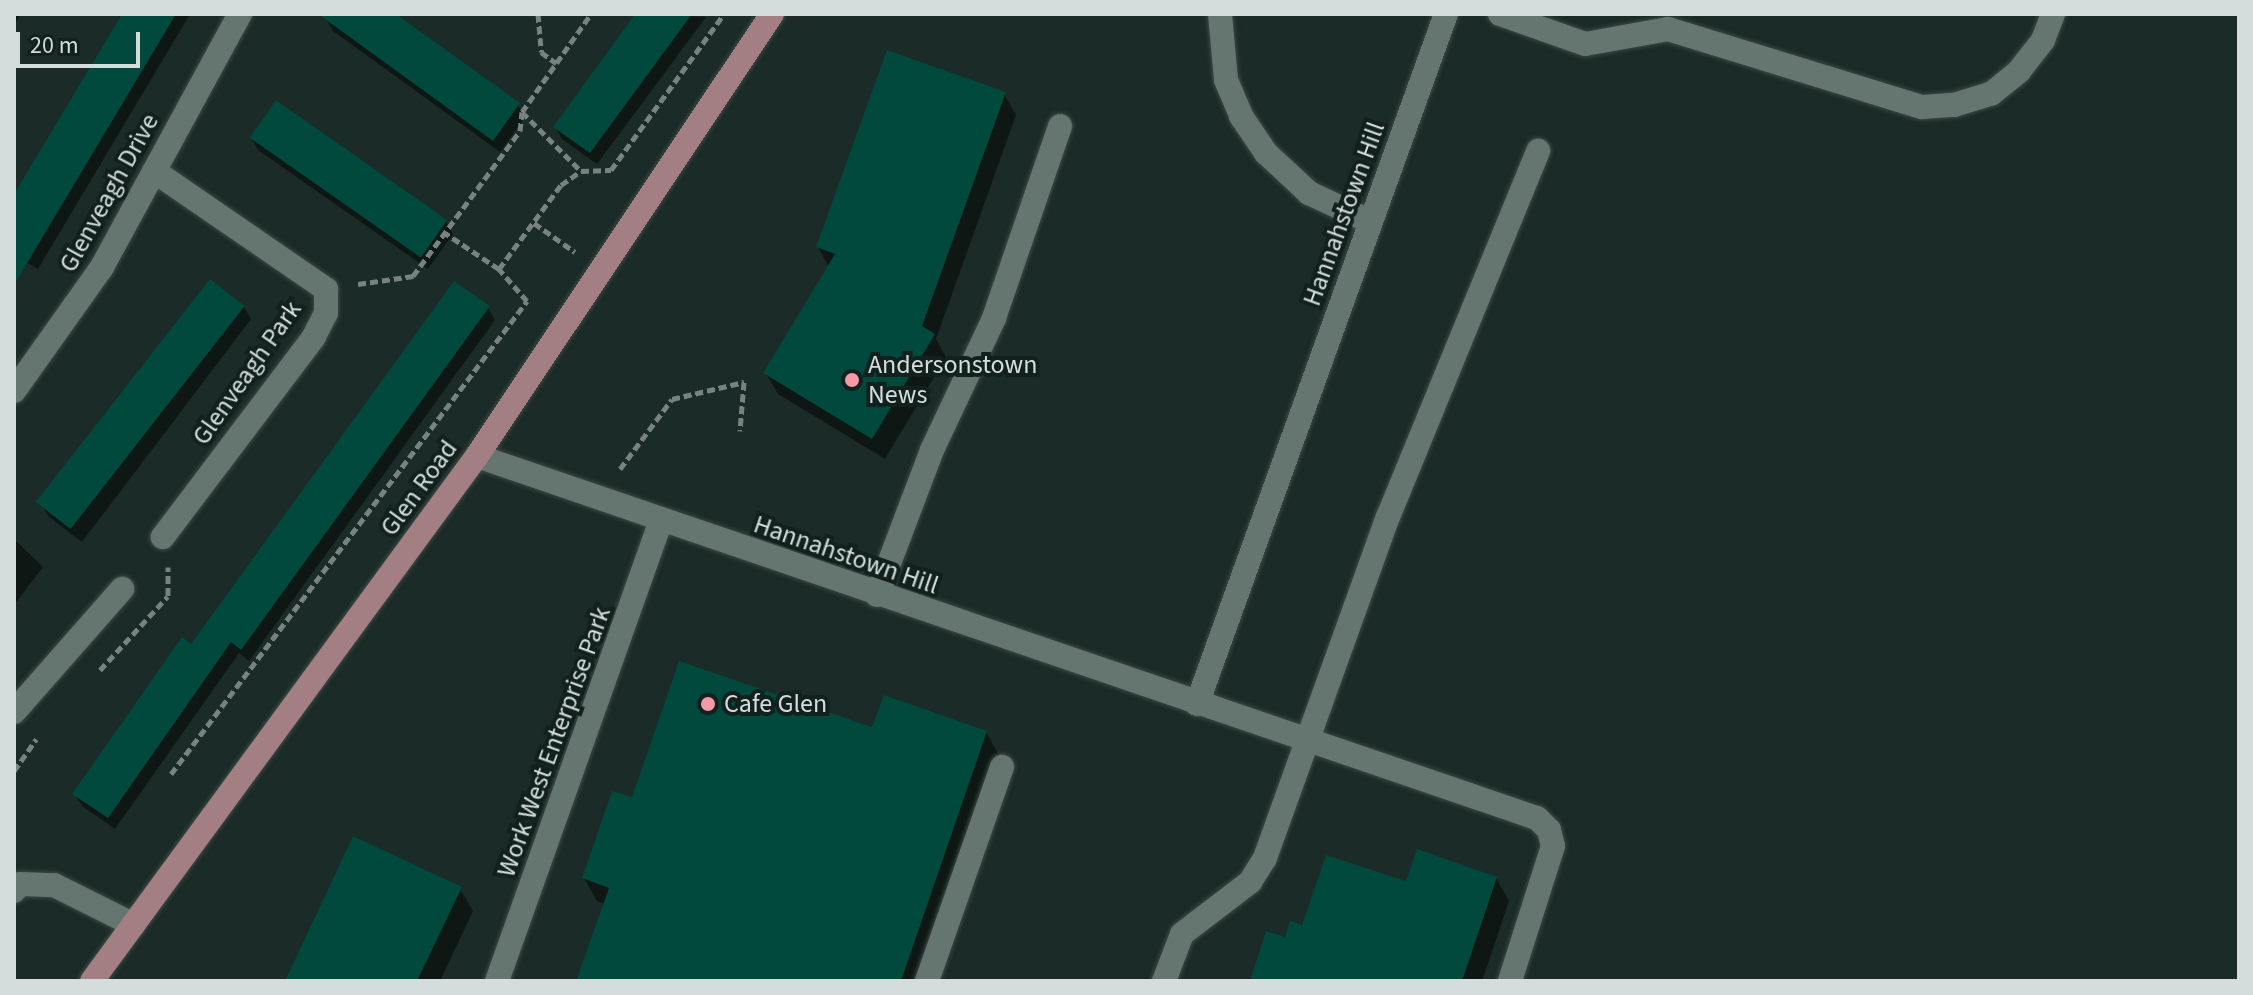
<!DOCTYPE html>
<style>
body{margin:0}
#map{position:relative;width:2253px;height:995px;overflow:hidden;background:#1b2b27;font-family:"Source Sans 3",sans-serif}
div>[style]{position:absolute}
.shadow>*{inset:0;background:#0007}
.building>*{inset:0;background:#01483d;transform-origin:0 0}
.path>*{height:5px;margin-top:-2.5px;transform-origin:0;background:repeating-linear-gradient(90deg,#778380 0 8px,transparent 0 12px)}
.roads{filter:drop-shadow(0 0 2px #3b4845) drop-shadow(0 0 2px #3b4845)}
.minor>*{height:24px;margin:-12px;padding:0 12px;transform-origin:12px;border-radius:12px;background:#657671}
.major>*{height:24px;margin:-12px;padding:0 12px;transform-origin:12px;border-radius:12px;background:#a37e82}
.dots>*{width:22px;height:22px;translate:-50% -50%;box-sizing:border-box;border:4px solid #12211d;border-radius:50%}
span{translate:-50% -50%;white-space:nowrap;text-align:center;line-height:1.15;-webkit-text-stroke:8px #12211d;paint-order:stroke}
.street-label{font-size:26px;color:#d4dddb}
.poi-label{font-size:26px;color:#d4dddb}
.left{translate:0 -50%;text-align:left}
.frame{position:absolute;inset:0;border:16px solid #d4dddb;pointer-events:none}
.scale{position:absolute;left:16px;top:32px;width:124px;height:36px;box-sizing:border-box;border:4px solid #d4dddb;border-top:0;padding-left:10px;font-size:24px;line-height:28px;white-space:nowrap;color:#d4dddb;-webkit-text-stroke:6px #12211d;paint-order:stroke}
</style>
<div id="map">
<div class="shadow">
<div style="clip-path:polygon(14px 14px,21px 14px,14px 26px)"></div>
<div style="clip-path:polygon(124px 14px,190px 14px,38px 269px,14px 255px,14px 199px)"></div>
<div style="clip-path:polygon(329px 14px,393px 14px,518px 105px,525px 117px,500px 152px,333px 31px,326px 18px)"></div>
<div style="clip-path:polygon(638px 14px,706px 17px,597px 164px,562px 139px,555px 127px)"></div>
<div style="clip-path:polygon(1004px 94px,1016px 115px,936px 339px,946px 357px,885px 459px,778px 394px,766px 374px,829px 267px,818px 247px)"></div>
<div style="clip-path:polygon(251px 137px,446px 221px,453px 234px,428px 269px,258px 150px)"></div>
<div style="clip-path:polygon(244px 307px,251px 319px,82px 542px,49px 517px,42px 505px)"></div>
<div style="clip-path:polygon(488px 308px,495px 320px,249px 661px,239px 653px,115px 829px,82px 806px,75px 794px,192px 647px)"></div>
<div style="clip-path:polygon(14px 539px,43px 567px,14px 605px)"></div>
<div style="clip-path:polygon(873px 730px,986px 732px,999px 755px,921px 981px,579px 981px,605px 904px,597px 901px,584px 878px,633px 800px)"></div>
<div style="clip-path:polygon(1496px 878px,1509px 901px,1482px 981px,1252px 981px,1286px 940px,1304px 927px,1408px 884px)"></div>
<div style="clip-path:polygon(460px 889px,473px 911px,440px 981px,287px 981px)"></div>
</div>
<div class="building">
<div style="clip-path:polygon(122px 14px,176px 14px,14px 285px,14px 194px)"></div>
<div style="clip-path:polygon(318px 14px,396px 14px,520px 103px,493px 141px)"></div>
<div style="clip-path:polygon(635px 14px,692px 14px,590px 153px,553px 127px)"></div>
<div style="clip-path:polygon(887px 50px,1006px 92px,922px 326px,935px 334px,872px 439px,763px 373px,835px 254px,816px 247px)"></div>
<div style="left:276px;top:100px;width:209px;height:46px;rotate:35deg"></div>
<div style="left:210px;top:279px;width:44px;height:283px;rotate:38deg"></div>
<div style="clip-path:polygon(454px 281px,490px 306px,241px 650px,231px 642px,108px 818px,72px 794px,182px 637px,191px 644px)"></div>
<div style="clip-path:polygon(679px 661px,872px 727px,884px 695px,987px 731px,901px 981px,576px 981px,609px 888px,582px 878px,612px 791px,632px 797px)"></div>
<div style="clip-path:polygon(353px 836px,462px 887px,417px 981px,285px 981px)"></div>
<div style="clip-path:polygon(1417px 849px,1497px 877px,1462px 981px,1250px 981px,1266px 931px,1285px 937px,1290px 921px,1302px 925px,1326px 855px,1406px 881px)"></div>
</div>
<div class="path">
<div style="left:538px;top:14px;width:38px;rotate:85deg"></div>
<div style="left:541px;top:52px;width:19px;rotate:36deg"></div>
<div style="left:522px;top:112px;width:83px;rotate:45deg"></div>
<div style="left:534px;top:223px;width:50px;rotate:35.3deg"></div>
<div style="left:499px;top:269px;width:104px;rotate:-53.6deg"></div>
<div style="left:561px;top:185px;width:24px;rotate:-35deg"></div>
<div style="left:581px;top:171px;width:30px;rotate:-2deg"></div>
<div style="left:611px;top:170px;width:193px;rotate:-54.1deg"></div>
<div style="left:358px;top:284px;width:56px;rotate:-8.3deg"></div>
<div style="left:413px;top:276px;width:180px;rotate:-53.6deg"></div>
<div style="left:520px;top:131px;width:19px;rotate:-84deg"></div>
<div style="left:522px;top:112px;width:120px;rotate:-54.9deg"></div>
<div style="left:620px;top:469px;width:87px;rotate:-53.4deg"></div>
<div style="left:672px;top:399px;width:74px;rotate:-13.3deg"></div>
<div style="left:744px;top:382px;width:49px;rotate:94.7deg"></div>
<div style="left:100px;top:670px;width:100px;rotate:-47.4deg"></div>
<div style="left:168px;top:596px;width:29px;rotate:-90deg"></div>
<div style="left:14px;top:771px;width:39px;rotate:-55deg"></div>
<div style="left:171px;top:774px;width:592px;rotate:-53.03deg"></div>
<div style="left:527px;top:301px;width:43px;rotate:-131.2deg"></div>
<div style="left:499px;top:269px;width:65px;rotate:-146.3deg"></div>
</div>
<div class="roads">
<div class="minor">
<div style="left:1220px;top:14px;width:66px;rotate:84.8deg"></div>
<div style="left:1226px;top:80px;width:39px;rotate:67deg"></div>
<div style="left:1241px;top:116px;width:45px;rotate:56deg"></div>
<div style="left:1266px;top:153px;width:59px;rotate:42.9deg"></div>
<div style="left:1309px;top:193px;width:68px;rotate:25.1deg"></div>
<div style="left:1500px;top:14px;width:90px;rotate:19.4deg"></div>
<div style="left:1585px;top:44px;width:84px;rotate:-10.2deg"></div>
<div style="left:1668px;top:29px;width:266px;rotate:17.1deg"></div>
<div style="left:1922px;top:107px;width:32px;rotate:-4deg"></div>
<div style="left:1954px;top:105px;width:39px;rotate:-17deg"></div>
<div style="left:1991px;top:94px;width:36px;rotate:-39deg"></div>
<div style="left:2019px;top:71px;width:39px;rotate:-52deg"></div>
<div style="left:2043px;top:40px;width:28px;rotate:-69deg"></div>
<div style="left:154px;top:171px;width:209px;rotate:34.5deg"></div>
<div style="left:326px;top:289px;width:24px;rotate:90deg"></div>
<div style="left:326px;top:313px;width:27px;rotate:117deg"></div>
<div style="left:314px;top:337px;width:251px;rotate:127.1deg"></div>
<div style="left:14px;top:391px;width:152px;rotate:-54.6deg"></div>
<div style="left:102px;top:267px;width:288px;rotate:-61.4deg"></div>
<div style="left:477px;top:456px;width:1120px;rotate:18.86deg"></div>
<div style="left:1537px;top:818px;width:17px;rotate:45deg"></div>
<div style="left:1549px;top:830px;width:16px;rotate:76deg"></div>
<div style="left:1553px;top:846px;width:142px;rotate:107.7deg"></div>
<div style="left:877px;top:595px;width:155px;rotate:-69.2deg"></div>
<div style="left:932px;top:450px;width:146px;rotate:-64.8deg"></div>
<div style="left:994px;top:318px;width:203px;rotate:-71deg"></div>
<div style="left:1197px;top:704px;width:734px;rotate:-70.16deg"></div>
<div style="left:14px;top:712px;width:164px;rotate:-48.7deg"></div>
<div style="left:14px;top:891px;width:9px;rotate:-49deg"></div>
<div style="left:20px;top:884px;width:34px;rotate:2deg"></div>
<div style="left:54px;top:885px;width:89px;rotate:26.6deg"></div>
<div style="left:497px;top:981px;width:488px;rotate:-70.4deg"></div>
<div style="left:927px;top:981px;width:227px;rotate:-70.7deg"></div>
<div style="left:1164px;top:981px;width:50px;rotate:-69deg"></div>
<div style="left:1182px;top:934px;width:86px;rotate:-37.4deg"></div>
<div style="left:1250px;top:882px;width:28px;rotate:-58deg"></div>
<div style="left:1265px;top:858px;width:363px;rotate:-70.2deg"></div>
<div style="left:1388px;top:517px;width:396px;rotate:-67.7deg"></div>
</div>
<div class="major">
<div style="left:92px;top:981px;width:651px;rotate:-53.75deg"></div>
<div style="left:477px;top:456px;width:531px;rotate:-56.28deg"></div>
</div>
</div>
<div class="dots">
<div style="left:852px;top:380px;background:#f49aa6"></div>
<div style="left:708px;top:704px;background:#f49aa6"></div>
</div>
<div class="street-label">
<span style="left:109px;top:193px;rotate:-61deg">Glenveagh Drive</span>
<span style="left:1344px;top:214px;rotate:-70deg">Hannahstown Hill</span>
<span style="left:247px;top:373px;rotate:-55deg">Glenveagh Park</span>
<span style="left:419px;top:488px;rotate:-54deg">Glen Road</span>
<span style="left:846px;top:555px;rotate:19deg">Hannahstown Hill</span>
<span style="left:554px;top:742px;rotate:-70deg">Work West Enterprise Park</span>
</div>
<div class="poi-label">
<span class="left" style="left:868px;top:380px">Andersonstown<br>News</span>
<span class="left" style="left:724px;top:704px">Cafe Glen</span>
</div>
<div class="frame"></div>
<div class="scale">20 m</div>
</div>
